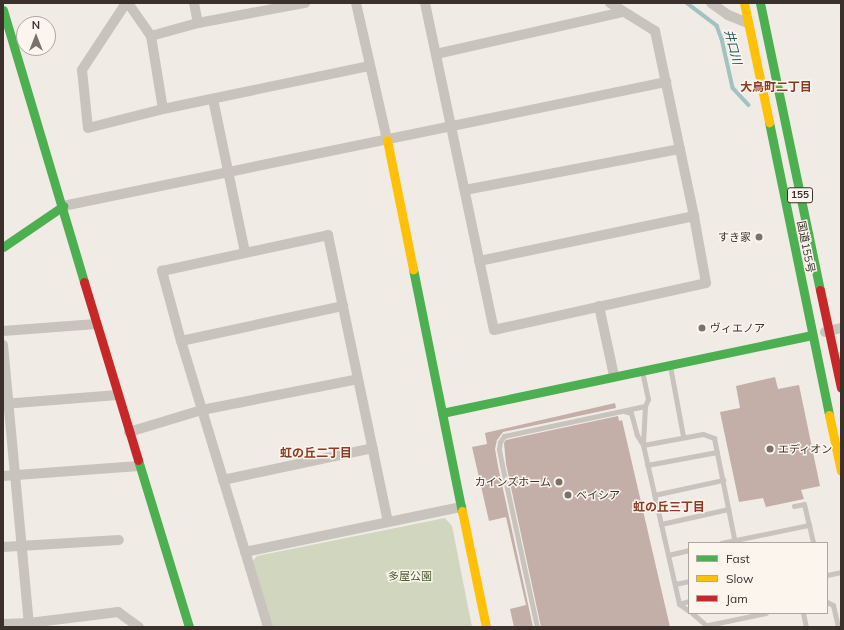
<!DOCTYPE html>
<meta charset="utf-8">
<style>
body{margin:0}
#map{position:relative;width:844px;height:630px;overflow:hidden;background:#f0ebe5;font-family:Mulish,"Noto Sans JP",sans-serif}
div>[style]{position:absolute}
.green>*{inset:0;background:#d1d6bf}
.stream>*{height:3.5px;margin:-1.75px;padding:0 1.75px;transform-origin:1.75px;border-radius:1.75px;background:#a1c2c1}
.building>*{inset:0;background:#c3afa7}
.lane>*{height:5px;margin:-2.5px;padding:0 2.5px;transform-origin:2.5px;border-radius:2.5px;background:#c9c3be}
.street>*{height:10px;margin:-5px;padding:0 5px;transform-origin:5px;border-radius:5px;background:#c9c3be}
.fast>*{height:9px;margin:-4.5px;padding:0 4.5px;transform-origin:4.5px;border-radius:4.5px;background:#4caf50}
.slow>*{height:9px;margin:-4.5px;padding:0 4.5px;transform-origin:4.5px;border-radius:4.5px;background:#ffc107}
.jam>*{height:9px;margin:-4.5px;padding:0 4.5px;transform-origin:4.5px;border-radius:4.5px;background:#c62828}
.dots>*{width:11px;height:11px;translate:-50% -50%;box-sizing:border-box;border:2px solid #fbf5ee;border-radius:50%}
span{translate:-50% -50%;white-space:nowrap;text-align:center;line-height:1.15;-webkit-text-stroke:3px #fbf5ee;paint-order:stroke}
.shield-label span{padding:1px 3px;background:#fbf5ee;border:1px solid;border-radius:3px;-webkit-text-stroke-width:0}
.shield-label{font-size:10px;color:#3b302b;font-weight:700}
.poi-label{font-size:11px;color:#3b302b}
.right{translate:-100% -50%;text-align:right}
.left{translate:0 -50%;text-align:left}
.street-label{font-size:11px;color:#3b302b}
.park-label{font-size:11px;color:#4a5a2e}
.water-label{font-size:12px;color:#1f5a5e;font-style:italic}
.neighbourhood-label{font-size:12px;color:#8c3b22;font-weight:700}
.frame{position:absolute;inset:0;border:4px solid #3b302b;pointer-events:none}
.legend{position:absolute;left:688px;top:542px;width:140px;height:72px;box-sizing:border-box;background:#fbf5ee;border:1px solid #aea6a0;margin:0;padding:5px 7px;list-style:none;font-size:12px;color:#3b302b}
.legend li{display:flex;align-items:center;gap:8px;height:20px}
.legend b{width:20px;border:1px solid #aea6a0}
.north{position:absolute;left:16px;top:16px;width:40px;height:40px;box-sizing:border-box;background:#fbf5ee;border:1px solid #aea6a0;border-radius:50%;rotate:0deg;font-size:11px;font-weight:700;line-height:16px;text-align:center;color:#3b302b}
.north::after{content:'';display:block;margin:auto;width:14px;height:18px;background:#7a716c;clip-path:polygon(50% 0,100% 100%,50% 72%,0 100%)}
</style>
<div id="map">
<div class="green">
<div style="clip-path:polygon(445px 518px,452px 526px,472px 627px,273px 627px,253px 561px,257px 556px)"></div>
</div>
<div class="stream">
<div style="left:687px;top:3px;width:38px;rotate:37deg"></div>
<div style="left:717px;top:26px;width:14px;rotate:69deg"></div>
<div style="left:722px;top:39px;width:50px;rotate:77.3deg"></div>
<div style="left:733px;top:88px;width:23px;rotate:47deg"></div>
</div>
<div class="building">
<div style="clip-path:polygon(775px 377px,778px 389px,799px 385px,820px 486px,801px 490px,804px 499px,766px 507px,763px 498px,739px 502px,720px 412px,740px 408px,736px 386px)"></div>
<div style="clip-path:polygon(615px 403px,616px 408px,503px 432px,497px 440px,495px 449px,498px 466px,533px 627px,514px 627px,510px 609px,526px 605px,506px 517px,489px 521px,472px 447px,487px 444px,485px 433px)"></div>
<div style="clip-path:polygon(618px 416px,619px 421px,622px 420px,670px 627px,541px 627px,506px 464px,504px 443px,506px 440px)"></div>
</div>
<div class="lane">
<div style="left:670px;top:366px;width:71px;rotate:79.5deg"></div>
<div style="left:642px;top:371px;width:29px;rotate:78deg"></div>
<div style="left:648px;top:399px;width:8px;rotate:113deg"></div>
<div style="left:645px;top:406px;width:38px;rotate:93deg"></div>
<div style="left:624px;top:411px;width:7px;rotate:16deg"></div>
<div style="left:631px;top:413px;width:23px;rotate:75deg"></div>
<div style="left:637px;top:435px;width:12px;rotate:59deg"></div>
<div style="left:643px;top:445px;width:163px;rotate:77.2deg"></div>
<div style="left:679px;top:604px;width:12px;rotate:35deg"></div>
<div style="left:643px;top:445px;width:61px;rotate:-10.4deg"></div>
<div style="left:703px;top:434px;width:12px;rotate:20deg"></div>
<div style="left:714px;top:438px;width:107px;rotate:78.7deg"></div>
<div style="left:647px;top:465px;width:71px;rotate:-10.5deg"></div>
<div style="left:654px;top:495px;width:71px;rotate:-12.3deg"></div>
<div style="left:794px;top:506px;width:10px;rotate:-11deg"></div>
<div style="left:804px;top:504px;width:22px;rotate:77deg"></div>
<div style="left:661px;top:524px;width:69px;rotate:-12.6deg"></div>
<div style="left:721px;top:543px;width:90px;rotate:-11.6deg"></div>
<div style="left:809px;top:525px;width:18px;rotate:77deg"></div>
<div style="left:668px;top:555px;width:22px;rotate:-13deg"></div>
<div style="left:827px;top:575px;width:14px;rotate:-12deg"></div>
<div style="left:675px;top:584px;width:14px;rotate:-12deg"></div>
<div style="left:827px;top:602px;width:7px;rotate:27deg"></div>
<div style="left:833px;top:605px;width:23px;rotate:77deg"></div>
<div style="left:679px;top:604px;width:10px;rotate:-17deg"></div>
<div style="left:692px;top:613px;width:21px;rotate:41deg"></div>
<div style="left:803px;top:613px;width:14px;rotate:78deg"></div>
<div style="left:708px;top:625px;width:59px;rotate:-11.7deg"></div>
<div style="left:537px;top:627px;width:166px;rotate:-102.2deg"></div>
<div style="left:502px;top:465px;width:16px;rotate:-101deg"></div>
<div style="left:499px;top:449px;width:7px;rotate:-82deg"></div>
<div style="left:500px;top:442px;width:7px;rotate:-56deg"></div>
<div style="left:504px;top:436px;width:144px;rotate:-12deg"></div>
</div>
<div class="street">
<div style="left:126px;top:3px;width:80px;rotate:123.3deg"></div>
<div style="left:82px;top:70px;width:58px;rotate:84.1deg"></div>
<div style="left:88px;top:128px;width:77px;rotate:-14.2deg"></div>
<div style="left:163px;top:109px;width:210px;rotate:-11.8deg"></div>
<div style="left:128px;top:3px;width:40px;rotate:55.1deg"></div>
<div style="left:151px;top:36px;width:74px;rotate:80.7deg"></div>
<div style="left:194px;top:3px;width:20px;rotate:79deg"></div>
<div style="left:356px;top:3px;width:140px;rotate:77.2deg"></div>
<div style="left:425px;top:3px;width:334px;rotate:78.1deg"></div>
<div style="left:494px;top:330px;width:217px;rotate:-12.5deg"></div>
<div style="left:706px;top:283px;width:68px;rotate:-100.2deg"></div>
<div style="left:694px;top:216px;width:189px;rotate:-101.9deg"></div>
<div style="left:655px;top:31px;width:53px;rotate:-148.1deg"></div>
<div style="left:711px;top:3px;width:21px;rotate:35deg"></div>
<div style="left:728px;top:15px;width:22px;rotate:22deg"></div>
<div style="left:151px;top:36px;width:49px;rotate:-15.5deg"></div>
<div style="left:198px;top:23px;width:109px;rotate:-10.6deg"></div>
<div style="left:436px;top:54px;width:191px;rotate:-12.7deg"></div>
<div style="left:213px;top:99px;width:156px;rotate:78.2deg"></div>
<div style="left:465px;top:190px;width:219px;rotate:-10.8deg"></div>
<div style="left:63px;top:206px;width:616px;rotate:-11.62deg"></div>
<div style="left:479px;top:261px;width:220px;rotate:-11.8deg"></div>
<div style="left:599px;top:306px;width:72px;rotate:77.9deg"></div>
<div style="left:3px;top:331px;width:93px;rotate:-4.3deg"></div>
<div style="left:825px;top:332px;width:16px;rotate:-14deg"></div>
<div style="left:181px;top:341px;width:166px;rotate:-12.2deg"></div>
<div style="left:3px;top:345px;width:279px;rotate:84.7deg"></div>
<div style="left:3px;top:404px;width:115px;rotate:-4.5deg"></div>
<div style="left:129px;top:432px;width:76px;rotate:-16.8deg"></div>
<div style="left:202px;top:410px;width:159px;rotate:-11.2deg"></div>
<div style="left:3px;top:476px;width:136px;rotate:-4.2deg"></div>
<div style="left:223px;top:480px;width:153px;rotate:-12deg"></div>
<div style="left:3px;top:547px;width:116px;rotate:-3.5deg"></div>
<div style="left:245px;top:552px;width:221px;rotate:-11.8deg"></div>
<div style="left:3px;top:624px;width:26px;rotate:-2deg"></div>
<div style="left:29px;top:623px;width:90px;rotate:-7deg"></div>
<div style="left:118px;top:612px;width:26px;rotate:36deg"></div>
<div style="left:268px;top:627px;width:299px;rotate:-106.9deg"></div>
<div style="left:181px;top:341px;width:73px;rotate:-105.2deg"></div>
<div style="left:162px;top:271px;width:170px;rotate:-12.2deg"></div>
<div style="left:328px;top:235px;width:292px;rotate:78.2deg"></div>
</div>
<div class="fast">
<div style="left:760px;top:3px;width:293px;rotate:78.2deg"></div>
<div style="left:3px;top:10px;width:284px;rotate:73.4deg"></div>
<div style="left:769px;top:122px;width:299px;rotate:78.4deg"></div>
<div style="left:3px;top:247px;width:73px;rotate:-34.3deg"></div>
<div style="left:413px;top:269px;width:247px;rotate:78.6deg"></div>
<div style="left:442px;top:413px;width:377px;rotate:-11.9deg"></div>
<div style="left:138px;top:460px;width:175px;rotate:73deg"></div>
</div>
<div class="slow">
<div style="left:744px;top:3px;width:122px;rotate:78.1deg"></div>
<div style="left:387px;top:140px;width:132px;rotate:78.6deg"></div>
<div style="left:829px;top:415px;width:57px;rotate:77.9deg"></div>
<div style="left:462px;top:511px;width:118px;rotate:78.3deg"></div>
</div>
<div class="jam">
<div style="left:84px;top:282px;width:186px;rotate:73.1deg"></div>
<div style="left:820px;top:290px;width:100px;rotate:77.9deg"></div>
</div>
<div class="dots">
<div style="left:759px;top:237px;background:#7a716c"></div>
<div style="left:702px;top:328px;background:#7a716c"></div>
<div style="left:770px;top:449px;background:#7a716c"></div>
<div style="left:559px;top:482px;background:#7a716c"></div>
<div style="left:568px;top:495px;background:#7a716c"></div>
</div>
<div class="shield-label">
<span style="left:800px;top:195px">155</span>
</div>
<div class="poi-label">
<span class="right" style="left:751px;top:237px">すき家</span>
<span class="left" style="left:710px;top:328px">ヴィエノア</span>
<span class="left" style="left:778px;top:449px">エディオン</span>
<span class="right" style="left:551px;top:482px">カインズホーム</span>
<span class="left" style="left:576px;top:495px">ベイシア</span>
</div>
<div class="street-label">
<span style="left:806px;top:247px;rotate:79deg">国道155号</span>
</div>
<div class="park-label">
<span style="left:410px;top:576px">多屋公園</span>
</div>
<div class="water-label">
<span style="left:733px;top:47px;rotate:75deg">井口川</span>
</div>
<div class="neighbourhood-label">
<span style="left:776px;top:87px">大鳥町二丁目</span>
<span style="left:316px;top:453px">虹の丘二丁目</span>
<span style="left:669px;top:507px">虹の丘三丁目</span>
</div>
<div class="frame"></div>
<ul class="legend">
<li><b style="height:5px;background:#4caf50"></b>Fast</li>
<li><b style="height:5px;background:#ffc107"></b>Slow</li>
<li><b style="height:5px;background:#c62828"></b>Jam</li>
</ul>
<div class="north">N</div>
</div>
